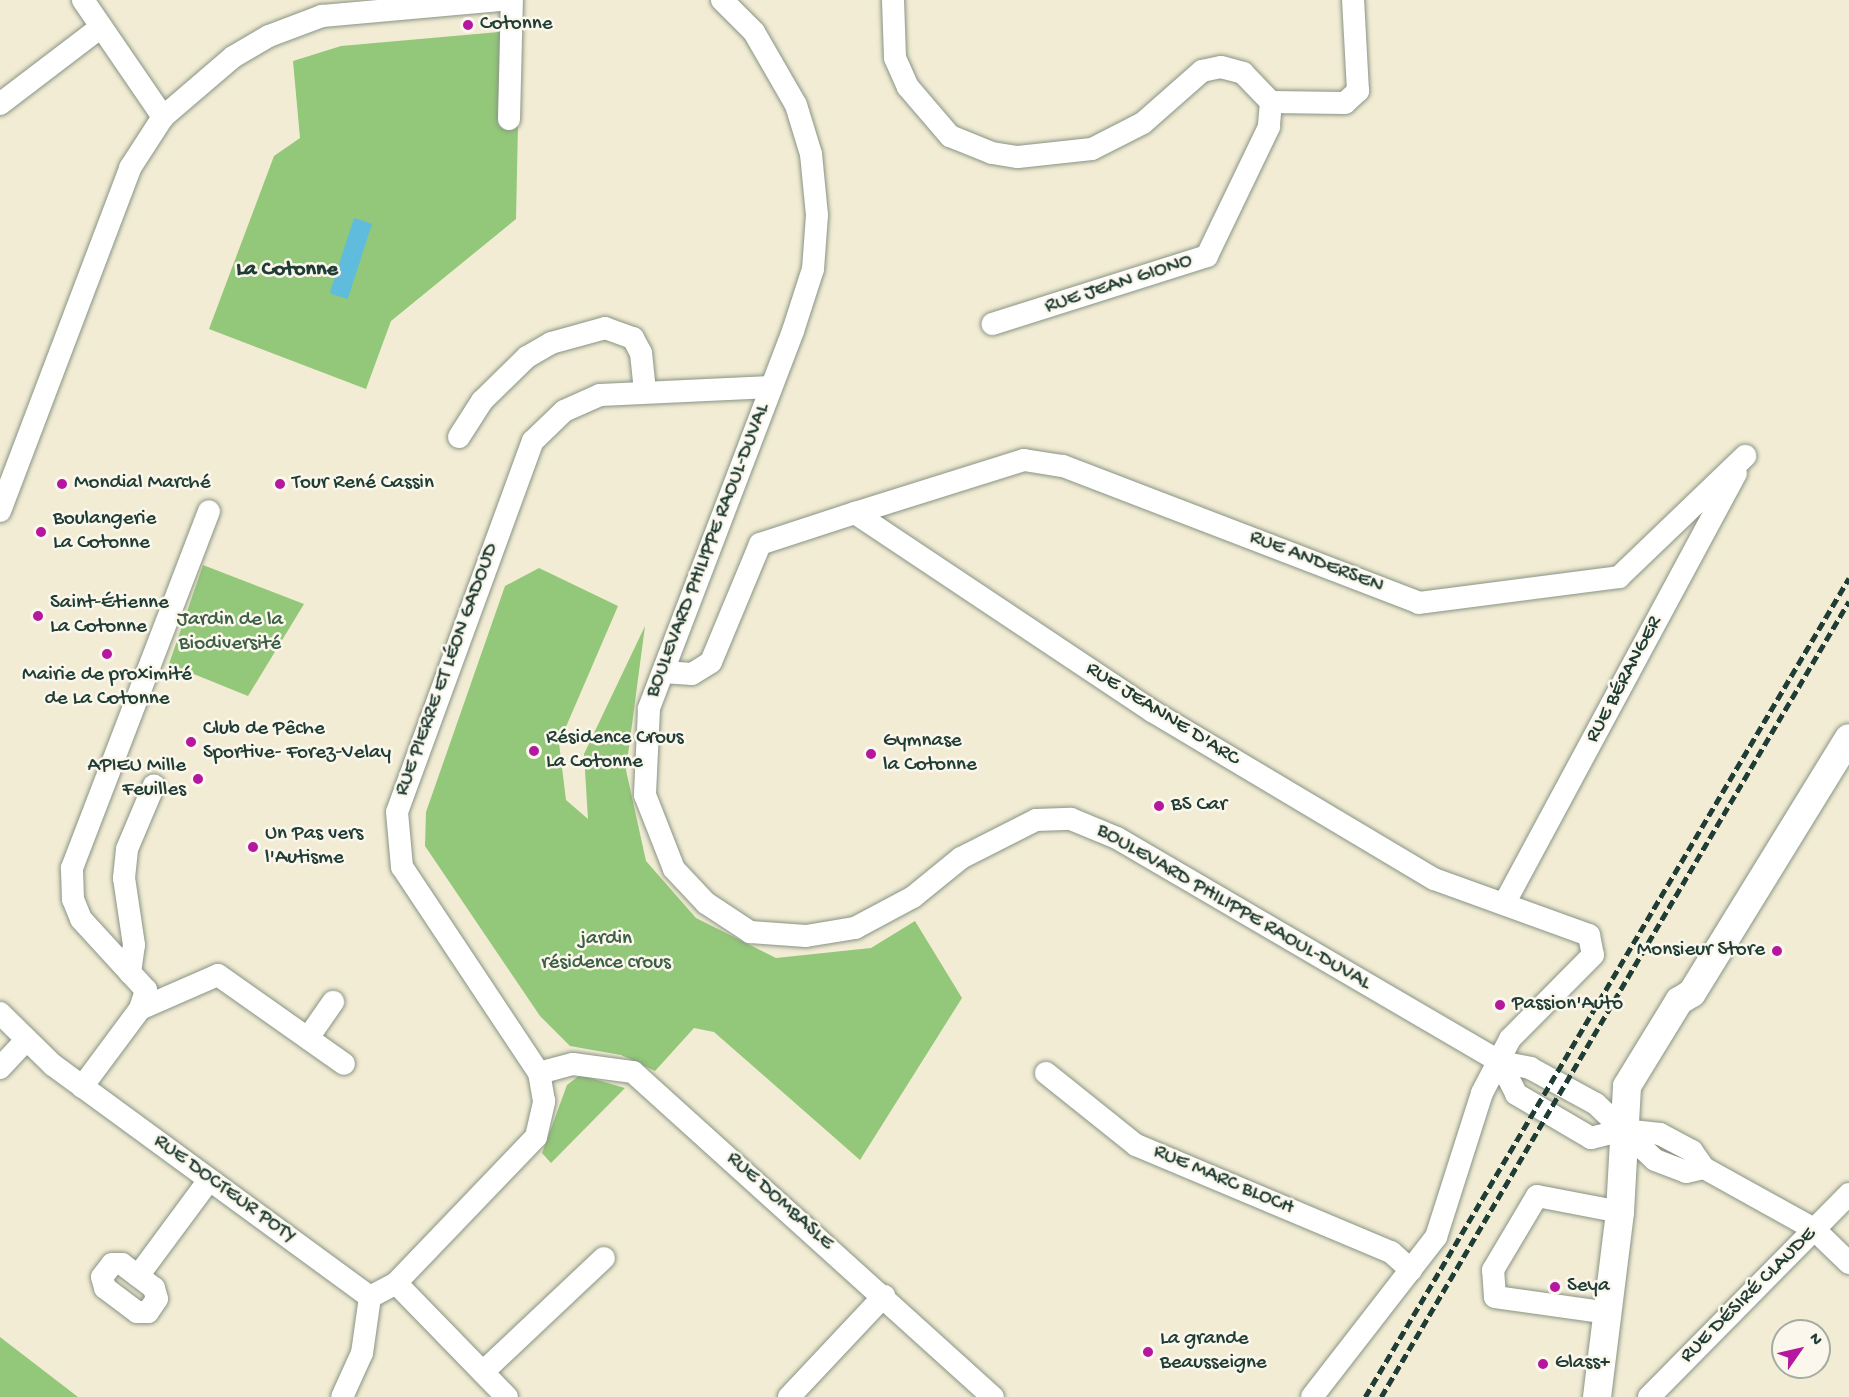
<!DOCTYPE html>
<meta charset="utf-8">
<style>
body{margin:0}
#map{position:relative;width:1849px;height:1397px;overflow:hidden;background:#f2ecd4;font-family:"Gochi Hand",sans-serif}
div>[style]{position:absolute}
.green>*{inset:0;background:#93c779}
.water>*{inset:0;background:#5fbcdd;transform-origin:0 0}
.roads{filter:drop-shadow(0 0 2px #889484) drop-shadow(0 0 2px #889484)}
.minor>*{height:22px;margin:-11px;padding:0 11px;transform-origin:11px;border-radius:11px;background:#fff}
.major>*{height:28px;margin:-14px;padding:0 14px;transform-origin:14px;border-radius:14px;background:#fff}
.rail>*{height:4.5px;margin-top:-2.25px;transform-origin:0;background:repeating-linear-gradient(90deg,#1f3d34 0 9px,transparent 0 13.5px)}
.dots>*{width:16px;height:16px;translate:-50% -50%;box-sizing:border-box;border:3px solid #fbf7ec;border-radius:50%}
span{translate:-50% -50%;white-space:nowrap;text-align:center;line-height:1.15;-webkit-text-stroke:5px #fbf7ec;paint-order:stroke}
.poi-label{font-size:21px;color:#1f3d34}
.left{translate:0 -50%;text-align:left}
.right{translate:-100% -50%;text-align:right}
.street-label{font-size:21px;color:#1f3d34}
.park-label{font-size:21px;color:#3c6045}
.neighbourhood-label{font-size:22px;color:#1f3d34;font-weight:700}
.north{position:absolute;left:1771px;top:1319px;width:60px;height:60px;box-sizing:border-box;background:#fbf7ec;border:2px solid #a3ada2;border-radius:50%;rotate:56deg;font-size:16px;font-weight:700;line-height:24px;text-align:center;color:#1f3d34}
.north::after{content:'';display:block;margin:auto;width:21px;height:27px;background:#b5179e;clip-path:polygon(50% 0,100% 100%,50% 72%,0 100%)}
</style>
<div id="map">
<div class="green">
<div style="clip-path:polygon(520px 30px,516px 219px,391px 321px,366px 389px,209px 329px,274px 156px,300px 138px,293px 61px,341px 46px)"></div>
<div style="clip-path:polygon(203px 565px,304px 604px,248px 696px,169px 664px)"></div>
<div style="clip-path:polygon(539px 568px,618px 606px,559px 743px,566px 800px,588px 819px,584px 754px,645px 626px,626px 770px,646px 861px,696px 918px,776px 958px,871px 948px,915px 921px,962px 998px,860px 1160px,714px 1032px,694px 1028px,655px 1071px,621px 1055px,570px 1046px,540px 1016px,425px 846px,426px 812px,505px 586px)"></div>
<div style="clip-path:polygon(580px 1075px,625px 1088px,551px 1163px,542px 1153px,567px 1085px)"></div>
<div style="clip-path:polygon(0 1337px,78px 1397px,0 1397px)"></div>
</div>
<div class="water">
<div style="left:354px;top:218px;width:19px;height:79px;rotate:18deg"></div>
</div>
<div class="roads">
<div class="minor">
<div style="left:83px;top:0;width:142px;rotate:55.6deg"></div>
<div style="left:722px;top:0;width:45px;rotate:45deg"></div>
<div style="left:754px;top:32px;width:84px;rotate:60.1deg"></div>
<div style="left:796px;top:105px;width:51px;rotate:73deg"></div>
<div style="left:811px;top:154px;width:61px;rotate:84.4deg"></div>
<div style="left:817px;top:215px;width:54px;rotate:94.2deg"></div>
<div style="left:813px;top:269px;width:65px;rotate:107.9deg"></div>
<div style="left:793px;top:331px;width:404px;rotate:110.9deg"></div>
<div style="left:649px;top:709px;width:86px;rotate:92.7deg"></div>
<div style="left:645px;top:795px;width:79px;rotate:68.6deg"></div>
<div style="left:674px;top:869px;width:47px;rotate:46.7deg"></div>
<div style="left:706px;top:903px;width:53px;rotate:33.4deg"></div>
<div style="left:750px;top:932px;width:56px;rotate:4.1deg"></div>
<div style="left:806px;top:936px;width:50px;rotate:-9.3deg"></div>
<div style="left:855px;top:928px;width:66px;rotate:-28.1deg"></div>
<div style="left:913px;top:897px;width:62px;rotate:-39.1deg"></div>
<div style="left:961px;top:858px;width:84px;rotate:-26.9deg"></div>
<div style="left:1036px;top:820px;width:35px;rotate:-2deg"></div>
<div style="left:1071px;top:819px;width:50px;rotate:22.4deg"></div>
<div style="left:1117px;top:838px;width:444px;rotate:30.3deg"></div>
<div style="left:1500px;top:1062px;width:31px;rotate:11deg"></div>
<div style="left:1530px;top:1068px;width:75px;rotate:28.6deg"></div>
<div style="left:1596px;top:1104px;width:81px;rotate:43.5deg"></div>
<div style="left:1655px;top:1160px;width:33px;rotate:21deg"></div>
<div style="left:1686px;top:1172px;width:18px;rotate:-13deg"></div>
<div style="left:893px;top:0;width:58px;rotate:88deg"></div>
<div style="left:895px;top:58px;width:32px;rotate:66deg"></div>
<div style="left:908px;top:87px;width:65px;rotate:49.4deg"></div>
<div style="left:950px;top:136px;width:45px;rotate:22deg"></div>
<div style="left:992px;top:153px;width:26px;rotate:9deg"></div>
<div style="left:1018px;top:157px;width:74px;rotate:-6.2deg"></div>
<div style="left:1092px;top:149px;width:57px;rotate:-27deg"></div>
<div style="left:1143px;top:123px;width:79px;rotate:-41.4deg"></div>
<div style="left:1202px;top:71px;width:19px;rotate:-12deg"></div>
<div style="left:1221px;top:67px;width:23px;rotate:15deg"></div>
<div style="left:1243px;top:73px;width:40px;rotate:46deg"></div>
<div style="left:1271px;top:102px;width:25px;rotate:95deg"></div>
<div style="left:1269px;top:127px;width:143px;rotate:115.7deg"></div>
<div style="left:1207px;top:256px;width:225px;rotate:162.4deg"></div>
<div style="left:1271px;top:102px;width:74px;rotate:0.8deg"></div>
<div style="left:1345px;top:103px;width:18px;rotate:-43deg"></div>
<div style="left:1358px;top:91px;width:91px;rotate:-93.1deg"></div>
<div style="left:0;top:104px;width:127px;rotate:-37.3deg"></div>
<div style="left:509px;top:119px;width:119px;rotate:-88.6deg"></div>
<div style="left:459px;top:437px;width:43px;rotate:-57.4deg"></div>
<div style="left:482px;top:401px;width:63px;rotate:-44.4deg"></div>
<div style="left:527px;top:357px;width:28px;rotate:-30deg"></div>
<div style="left:551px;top:343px;width:56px;rotate:-15.5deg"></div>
<div style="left:605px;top:328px;width:30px;rotate:20deg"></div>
<div style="left:633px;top:338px;width:17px;rotate:62deg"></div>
<div style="left:641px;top:353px;width:38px;rotate:84deg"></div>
<div style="left:0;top:511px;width:367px;rotate:-69.2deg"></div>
<div style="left:130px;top:168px;width:61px;rotate:-57.1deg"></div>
<div style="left:163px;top:117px;width:92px;rotate:-40.6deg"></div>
<div style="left:233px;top:57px;width:42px;rotate:-30.3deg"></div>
<div style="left:269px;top:36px;width:57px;rotate:-20.7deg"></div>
<div style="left:322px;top:16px;width:179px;rotate:-5.1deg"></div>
<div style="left:855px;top:513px;width:177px;rotate:-17.4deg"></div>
<div style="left:1024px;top:460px;width:39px;rotate:9deg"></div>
<div style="left:1063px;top:466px;width:381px;rotate:21deg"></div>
<div style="left:1419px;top:603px;width:202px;rotate:-7.4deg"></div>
<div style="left:1619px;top:577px;width:175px;rotate:-43.8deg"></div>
<div style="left:663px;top:672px;width:29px;rotate:4deg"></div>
<div style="left:692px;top:674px;width:22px;rotate:-32deg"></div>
<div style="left:711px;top:662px;width:128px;rotate:-67.4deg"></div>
<div style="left:760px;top:544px;width:100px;rotate:-18.1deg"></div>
<div style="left:855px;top:513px;width:357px;rotate:33.7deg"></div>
<div style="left:1152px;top:711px;width:328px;rotate:30.8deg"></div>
<div style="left:1434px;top:879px;width:165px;rotate:19.9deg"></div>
<div style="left:1589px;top:935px;width:20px;rotate:79deg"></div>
<div style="left:1593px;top:955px;width:118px;rotate:134.7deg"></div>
<div style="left:1510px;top:1039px;width:61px;rotate:117.4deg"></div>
<div style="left:1482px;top:1093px;width:151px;rotate:107.7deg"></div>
<div style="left:1436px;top:1237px;width:202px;rotate:127.8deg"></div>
<div style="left:1504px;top:904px;width:489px;rotate:-61.7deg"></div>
<div style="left:130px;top:973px;width:28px;rotate:-82deg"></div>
<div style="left:134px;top:945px;width:68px;rotate:-98.5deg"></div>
<div style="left:124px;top:878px;width:29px;rotate:-84deg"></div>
<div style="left:127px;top:849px;width:69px;rotate:-67.1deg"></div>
<div style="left:140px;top:1009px;width:85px;rotate:-23.6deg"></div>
<div style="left:218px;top:975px;width:154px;rotate:35.2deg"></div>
<div style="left:0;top:1013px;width:74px;rotate:44.5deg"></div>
<div style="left:53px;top:1065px;width:393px;rotate:36.2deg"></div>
<div style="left:370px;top:1297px;width:57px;rotate:98.1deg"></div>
<div style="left:362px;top:1353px;width:48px;rotate:114.4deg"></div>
<div style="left:308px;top:1038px;width:44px;rotate:-55.2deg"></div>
<div style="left:1500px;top:1062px;width:36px;rotate:63deg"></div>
<div style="left:1516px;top:1094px;width:87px;rotate:30.4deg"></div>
<div style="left:1591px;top:1138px;width:33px;rotate:-14deg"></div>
<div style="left:1623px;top:1130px;width:37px;rotate:6deg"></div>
<div style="left:1660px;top:1134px;width:36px;rotate:28deg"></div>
<div style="left:1692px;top:1151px;width:21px;rotate:55deg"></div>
<div style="left:1704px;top:1168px;width:126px;rotate:29deg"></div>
<div style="left:1814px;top:1229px;width:49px;rotate:44.2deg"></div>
<div style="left:0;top:1068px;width:37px;rotate:-47deg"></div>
<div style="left:539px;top:1073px;width:35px;rotate:-15deg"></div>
<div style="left:573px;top:1064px;width:61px;rotate:7.6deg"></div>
<div style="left:633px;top:1072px;width:485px;rotate:42.1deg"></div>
<div style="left:1046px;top:1073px;width:115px;rotate:38.7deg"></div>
<div style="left:1136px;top:1145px;width:277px;rotate:22.8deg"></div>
<div style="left:1391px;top:1252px;width:27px;rotate:42deg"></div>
<div style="left:82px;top:1087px;width:97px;rotate:-53.4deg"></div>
<div style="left:140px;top:1009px;width:20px;rotate:-72deg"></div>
<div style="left:146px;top:990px;width:96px;rotate:-132.5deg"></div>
<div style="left:81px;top:919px;width:22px;rotate:-112deg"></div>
<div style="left:73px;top:899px;width:31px;rotate:-92deg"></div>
<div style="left:72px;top:868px;width:382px;rotate:-69deg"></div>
<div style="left:112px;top:1264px;width:10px"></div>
<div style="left:122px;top:1264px;width:40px;rotate:37deg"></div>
<div style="left:154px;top:1288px;width:11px;rotate:75deg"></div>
<div style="left:157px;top:1299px;width:16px;rotate:125deg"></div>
<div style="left:148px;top:1312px;width:11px;rotate:180deg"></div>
<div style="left:137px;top:1312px;width:40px;rotate:-143deg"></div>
<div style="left:105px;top:1288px;width:11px;rotate:-105deg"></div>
<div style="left:102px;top:1277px;width:16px;rotate:-52deg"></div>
<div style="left:138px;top:1276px;width:119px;rotate:-53.5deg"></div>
<div style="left:396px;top:1283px;width:159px;rotate:45.8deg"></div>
<div style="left:370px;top:1297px;width:30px;rotate:-28deg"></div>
<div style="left:396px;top:1283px;width:202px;rotate:-46.2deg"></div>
<div style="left:536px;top:1137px;width:37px;rotate:-77deg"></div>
<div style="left:544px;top:1101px;width:28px;rotate:-100deg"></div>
<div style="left:539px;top:1073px;width:247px;rotate:-123.6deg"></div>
<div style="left:402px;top:867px;width:55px;rotate:-95.2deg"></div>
<div style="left:397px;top:812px;width:395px;rotate:-69.9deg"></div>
<div style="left:533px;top:441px;width:43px;rotate:-44.1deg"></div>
<div style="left:564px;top:411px;width:39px;rotate:-24deg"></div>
<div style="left:600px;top:395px;width:171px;rotate:-2.7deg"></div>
<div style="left:1609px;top:1313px;width:115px;rotate:-172deg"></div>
<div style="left:1495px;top:1297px;width:27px;rotate:-94deg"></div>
<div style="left:1493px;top:1270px;width:86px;rotate:-59.3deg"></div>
<div style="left:1537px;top:1196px;width:85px;rotate:10.9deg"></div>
<div style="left:483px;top:1372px;width:166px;rotate:-43.3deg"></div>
<div style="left:789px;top:1397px;width:139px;rotate:-46.8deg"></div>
<div style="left:1649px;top:1397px;width:285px;rotate:-45.4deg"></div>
</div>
<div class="major">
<div style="left:1597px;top:1397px;width:186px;rotate:-82.9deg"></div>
<div style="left:1620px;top:1212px;width:126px;rotate:-86.8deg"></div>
<div style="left:1627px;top:1086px;width:100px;rotate:-58.5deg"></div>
<div style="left:1679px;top:1001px;width:15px;rotate:-32deg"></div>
<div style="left:1692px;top:993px;width:299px;rotate:-58.4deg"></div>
</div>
</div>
<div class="rail">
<div style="left:1365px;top:1397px;width:951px;rotate:-59.42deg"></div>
<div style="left:1381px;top:1397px;width:923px;rotate:-59.55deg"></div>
</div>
<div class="dots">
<div style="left:468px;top:25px;background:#b5179e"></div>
<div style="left:62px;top:484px;background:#b5179e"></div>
<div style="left:280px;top:484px;background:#b5179e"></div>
<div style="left:41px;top:532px;background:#b5179e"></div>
<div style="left:38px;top:616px;background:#b5179e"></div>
<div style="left:107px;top:654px;background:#b5179e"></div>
<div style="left:191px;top:742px;background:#b5179e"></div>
<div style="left:534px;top:751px;background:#b5179e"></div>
<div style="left:871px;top:754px;background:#b5179e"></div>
<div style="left:198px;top:779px;background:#b5179e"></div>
<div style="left:1159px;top:806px;background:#b5179e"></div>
<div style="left:253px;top:847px;background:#b5179e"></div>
<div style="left:1777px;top:951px;background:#b5179e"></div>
<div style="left:1500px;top:1005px;background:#b5179e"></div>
<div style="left:1555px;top:1287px;background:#b5179e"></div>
<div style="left:1148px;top:1352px;background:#b5179e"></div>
<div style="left:1543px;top:1364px;background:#b5179e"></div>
</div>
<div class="poi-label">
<span class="left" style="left:480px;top:25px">Cotonne</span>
<span class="left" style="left:74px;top:484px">Mondial Marché</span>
<span class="left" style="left:292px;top:484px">Tour René Cassin</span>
<span class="left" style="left:53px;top:532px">Boulangerie<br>La Cotonne</span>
<span class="left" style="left:50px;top:616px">Saint-Étienne<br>La Cotonne</span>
<span style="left:107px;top:688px">Mairie de proximité<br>de La Cotonne</span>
<span class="left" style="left:203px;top:742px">Club de Pêche<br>Sportive- Forez-Velay</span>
<span class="left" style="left:546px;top:751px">Résidence Crous<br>La Cotonne</span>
<span class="left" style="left:883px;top:754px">Gymnase<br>la Cotonne</span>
<span class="right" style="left:186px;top:779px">APIEU Mille<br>Feuilles</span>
<span class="left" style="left:1171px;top:806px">BS Car</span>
<span class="left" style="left:265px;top:847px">Un Pas vers<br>l'Autisme</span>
<span class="right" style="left:1765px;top:951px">Monsieur Store</span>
<span class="left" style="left:1512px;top:1005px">Passion'Auto</span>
<span class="left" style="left:1567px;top:1287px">Seya</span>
<span class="left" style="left:1160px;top:1352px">La grande<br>Beausseigne</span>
<span class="left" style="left:1555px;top:1364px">Glass+</span>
</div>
<div class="street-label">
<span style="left:1119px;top:285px;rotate:-18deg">RUE JEAN GIONO</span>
<span style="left:709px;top:551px;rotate:-69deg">BOULEVARD PHILIPPE RAOUL-DUVAL</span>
<span style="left:1316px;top:563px;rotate:21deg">RUE ANDERSEN</span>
<span style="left:448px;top:670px;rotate:-70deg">RUE PIERRE ET LÉON GADOUD</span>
<span style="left:1625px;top:680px;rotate:-62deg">RUE BÉRANGER</span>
<span style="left:1162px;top:715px;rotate:32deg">RUE JEANNE D'ARC</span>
<span style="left:1233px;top:908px;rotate:30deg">BOULEVARD PHILIPPE RAOUL-DUVAL</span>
<span style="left:1223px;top:1181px;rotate:23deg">RUE MARC BLOCH</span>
<span style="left:224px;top:1190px;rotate:36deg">RUE DOCTEUR POTY</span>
<span style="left:779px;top:1202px;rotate:42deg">RUE DOMBASLE</span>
<span style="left:1749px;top:1296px;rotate:-45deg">RUE DÉSIRÉ CLAUDE</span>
</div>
<div class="park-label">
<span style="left:230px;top:633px">Jardin de la<br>Biodiversité</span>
<span style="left:606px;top:952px">jardin<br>résidence crous</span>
</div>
<div class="neighbourhood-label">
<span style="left:287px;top:271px">La Cotonne</span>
</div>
<div class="north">N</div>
</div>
